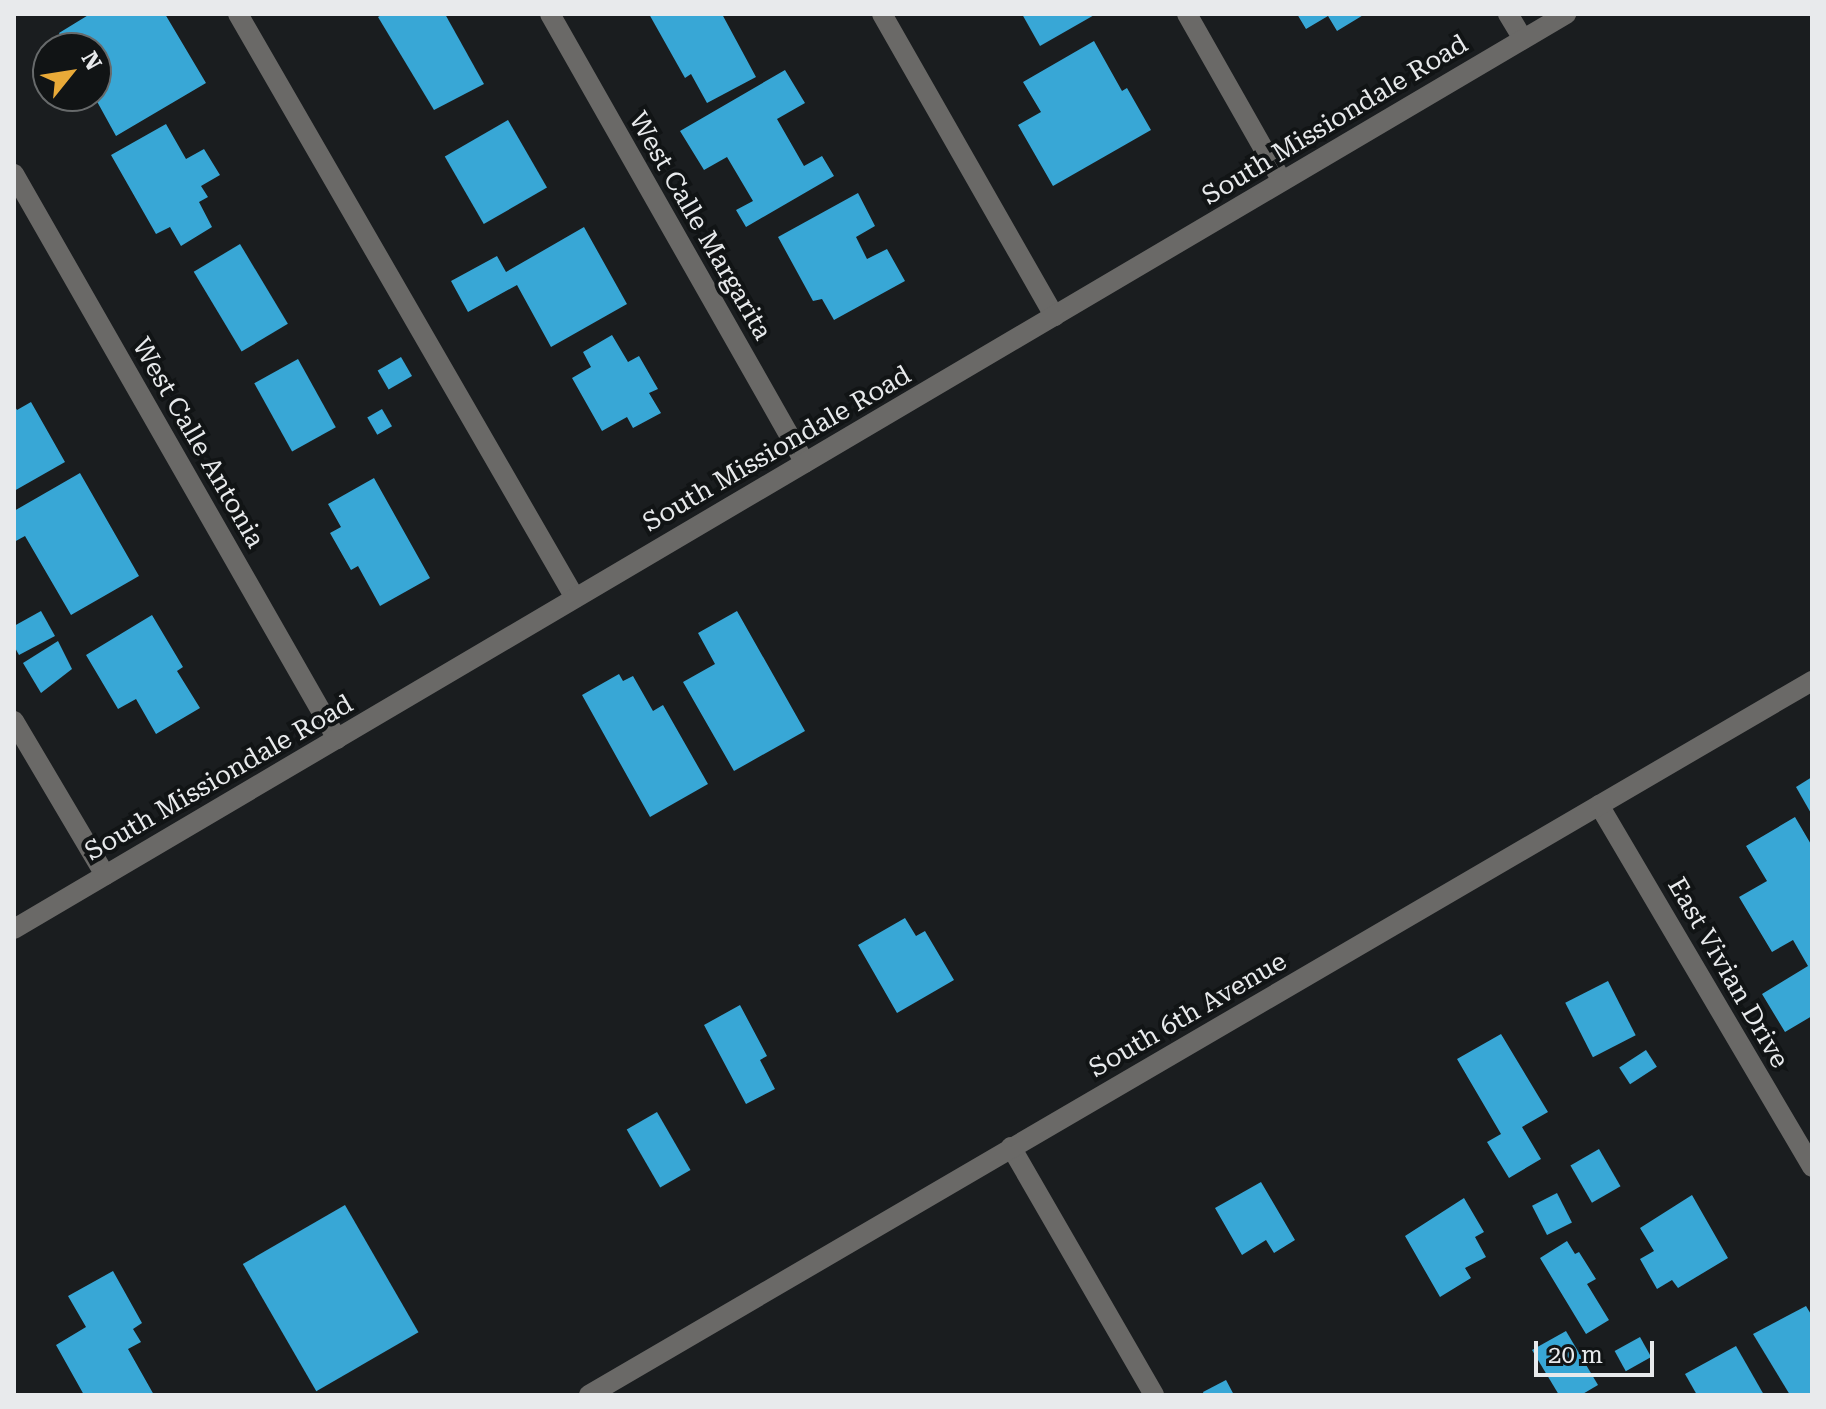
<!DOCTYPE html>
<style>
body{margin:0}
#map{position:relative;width:1826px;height:1409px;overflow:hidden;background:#1a1d1f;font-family:"Roboto Serif",serif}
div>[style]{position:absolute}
.building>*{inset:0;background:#38a7d6;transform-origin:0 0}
.minor>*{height:20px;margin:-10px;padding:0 10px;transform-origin:10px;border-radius:10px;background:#6a6967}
span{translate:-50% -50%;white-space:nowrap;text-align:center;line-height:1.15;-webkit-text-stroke:8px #111415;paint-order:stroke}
.street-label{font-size:26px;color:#e8eaec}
.frame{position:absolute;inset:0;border:16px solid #e8eaec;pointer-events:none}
.north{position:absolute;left:32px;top:32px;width:80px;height:80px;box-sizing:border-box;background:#111415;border:2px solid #676a6b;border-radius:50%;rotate:60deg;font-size:22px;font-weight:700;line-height:32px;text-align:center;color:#e8eaec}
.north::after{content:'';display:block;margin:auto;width:28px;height:36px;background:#e9aa38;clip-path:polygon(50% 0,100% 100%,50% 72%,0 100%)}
.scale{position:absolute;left:1534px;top:1341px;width:120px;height:36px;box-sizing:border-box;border:4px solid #e8eaec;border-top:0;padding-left:10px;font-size:24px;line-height:28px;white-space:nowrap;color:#e8eaec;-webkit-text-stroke:6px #111415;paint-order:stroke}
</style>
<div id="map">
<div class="building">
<div style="clip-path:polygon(90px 14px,165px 14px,206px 83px,116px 136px,94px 96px,96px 48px,67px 48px,59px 33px)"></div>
<div style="clip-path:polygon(383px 14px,445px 14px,484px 84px,434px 110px,378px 17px)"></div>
<div style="clip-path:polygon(649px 14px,722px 14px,756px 77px,707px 103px,691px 74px,685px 78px)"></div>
<div style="clip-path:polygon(1022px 14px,1096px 14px,1040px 46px)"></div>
<div style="clip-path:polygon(1297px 14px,1365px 14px,1337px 31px,1328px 16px,1306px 29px)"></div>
<div style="clip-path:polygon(1094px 41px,1122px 91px,1127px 88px,1151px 130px,1053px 186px,1018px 125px,1041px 112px,1023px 82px)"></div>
<div style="clip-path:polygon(785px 70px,805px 103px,777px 119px,804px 166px,822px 156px,834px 176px,746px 227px,736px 210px,753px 201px,727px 157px,704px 170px,680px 131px)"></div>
<div style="left:508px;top:120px;width:78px;height:73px;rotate:60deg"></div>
<div style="clip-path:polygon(166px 124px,186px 159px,204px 149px,220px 175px,201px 186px,208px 197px,199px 202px,212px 227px,181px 246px,170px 227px,156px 234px,111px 155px)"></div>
<div style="clip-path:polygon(858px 193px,875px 226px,856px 237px,867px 259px,887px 249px,905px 281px,834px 320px,822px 299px,813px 301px,778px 237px)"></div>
<div style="clip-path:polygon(584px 227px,627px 304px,551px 347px,517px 285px,468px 312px,451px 281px,497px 256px,506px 272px)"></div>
<div style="left:240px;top:244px;width:93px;height:54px;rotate:59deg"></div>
<div style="clip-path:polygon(612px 335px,628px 362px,639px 356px,658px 389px,649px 393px,661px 413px,633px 428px,627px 417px,602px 431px,572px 378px,591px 367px,583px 352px)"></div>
<div style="left:401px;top:357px;width:22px;height:27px;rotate:60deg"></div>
<div style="left:298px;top:359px;width:78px;height:50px;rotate:61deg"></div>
<div style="clip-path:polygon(31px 402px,65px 462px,14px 491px,14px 405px,17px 410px)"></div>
<div style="left:382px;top:409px;width:20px;height:17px;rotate:60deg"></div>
<div style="clip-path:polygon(80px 473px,139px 576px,71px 615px,25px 536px,14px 542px,14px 511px)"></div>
<div style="clip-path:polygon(374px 478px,430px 578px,380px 606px,358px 566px,351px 570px,330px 533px,341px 527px,328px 504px)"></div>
<div style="clip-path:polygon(41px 611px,55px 636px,19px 655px,14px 646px,14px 626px)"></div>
<div style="clip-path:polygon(737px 611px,805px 731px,734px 771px,683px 682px,715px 664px,698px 633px)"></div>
<div style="clip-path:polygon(152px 615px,183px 667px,177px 671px,200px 708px,156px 734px,136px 699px,118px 709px,86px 655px)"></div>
<div style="clip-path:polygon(58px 641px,72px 669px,41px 693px,23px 663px)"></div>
<div style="clip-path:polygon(619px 674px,623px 681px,633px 676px,653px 711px,663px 705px,708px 784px,650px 817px,582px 695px)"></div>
<div style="clip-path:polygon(1812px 777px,1812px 815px,1796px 787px)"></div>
<div style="clip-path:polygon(1795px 817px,1812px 846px,1812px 1016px,1785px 1032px,1762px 994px,1808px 966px,1793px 940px,1772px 952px,1739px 897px,1767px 881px,1746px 846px)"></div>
<div style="clip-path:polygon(905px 918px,916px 936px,925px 931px,954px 980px,897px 1013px,858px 945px)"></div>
<div style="left:1608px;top:981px;width:61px;height:48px;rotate:63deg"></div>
<div style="clip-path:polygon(740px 1005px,767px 1056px,760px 1060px,775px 1089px,746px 1104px,704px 1025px)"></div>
<div style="clip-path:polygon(1501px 1034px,1548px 1112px,1522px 1127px,1541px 1159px,1509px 1178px,1487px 1142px,1501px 1134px,1457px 1059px)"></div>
<div style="left:1646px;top:1050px;width:20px;height:32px;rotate:57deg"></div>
<div style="left:657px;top:1112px;width:67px;height:35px;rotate:60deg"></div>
<div style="left:1599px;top:1149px;width:43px;height:33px;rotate:60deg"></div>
<div style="clip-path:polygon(1261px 1182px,1295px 1240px,1274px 1253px,1266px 1240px,1242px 1255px,1215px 1208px)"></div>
<div style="left:1557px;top:1193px;width:33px;height:28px;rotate:63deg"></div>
<div style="clip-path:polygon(1692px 1195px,1728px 1258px,1678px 1288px,1672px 1280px,1657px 1289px,1640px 1259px,1654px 1251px,1640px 1228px)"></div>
<div style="clip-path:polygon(1464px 1198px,1484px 1232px,1475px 1237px,1486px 1257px,1465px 1268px,1471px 1278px,1440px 1297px,1405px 1236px)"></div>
<div style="left:345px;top:1205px;width:147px;height:118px;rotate:60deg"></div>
<div style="clip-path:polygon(1567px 1241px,1575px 1254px,1579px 1252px,1596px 1279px,1587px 1284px,1609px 1320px,1586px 1334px,1540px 1258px)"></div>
<div style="clip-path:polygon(113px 1271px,142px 1323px,133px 1329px,141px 1342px,128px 1349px,154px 1395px,84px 1395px,56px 1345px,86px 1327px,68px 1296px)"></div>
<div style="clip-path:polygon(1806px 1306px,1812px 1316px,1812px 1395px,1790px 1395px,1753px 1334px)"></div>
<div style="clip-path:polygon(1566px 1331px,1598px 1385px,1581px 1395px,1559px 1395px,1532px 1350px)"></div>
<div style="left:1640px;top:1337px;width:23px;height:29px;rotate:61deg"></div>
<div style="clip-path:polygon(1736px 1346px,1764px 1395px,1697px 1395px,1685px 1374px)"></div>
<div style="clip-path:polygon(1226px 1380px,1234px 1395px,1204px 1395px,1203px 1392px)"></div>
</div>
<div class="minor">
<div style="left:238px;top:14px;width:674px;rotate:60.01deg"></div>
<div style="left:550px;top:14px;width:516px;rotate:60.41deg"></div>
<div style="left:882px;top:14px;width:348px;rotate:60.3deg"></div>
<div style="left:1187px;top:14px;width:192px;rotate:60.4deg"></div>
<div style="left:1508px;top:14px;width:29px;rotate:59deg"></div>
<div style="left:14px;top:174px;width:651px;rotate:60.24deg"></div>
<div style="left:14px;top:721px;width:179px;rotate:59.4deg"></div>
<div style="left:1599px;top:805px;width:420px;rotate:59.5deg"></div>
<div style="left:14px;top:929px;width:1802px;rotate:-30.52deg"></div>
<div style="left:1011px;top:1147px;width:286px;rotate:60deg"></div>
<div style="left:589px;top:1395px;width:1416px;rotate:-30.28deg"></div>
</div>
<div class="street-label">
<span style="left:1335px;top:120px;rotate:-31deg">South Missiondale Road</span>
<span style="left:700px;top:226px;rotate:60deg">West Calle Margarita</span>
<span style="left:198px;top:443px;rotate:60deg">West Calle Antonia</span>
<span style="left:777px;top:449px;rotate:-30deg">South Missiondale Road</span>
<span style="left:219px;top:778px;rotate:-30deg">South Missiondale Road</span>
<span style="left:1728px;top:973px;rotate:60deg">East Vivian Drive</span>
<span style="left:1188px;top:1015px;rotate:-30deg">South 6th Avenue</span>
</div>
<div class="frame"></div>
<div class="north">N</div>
<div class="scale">20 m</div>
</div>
